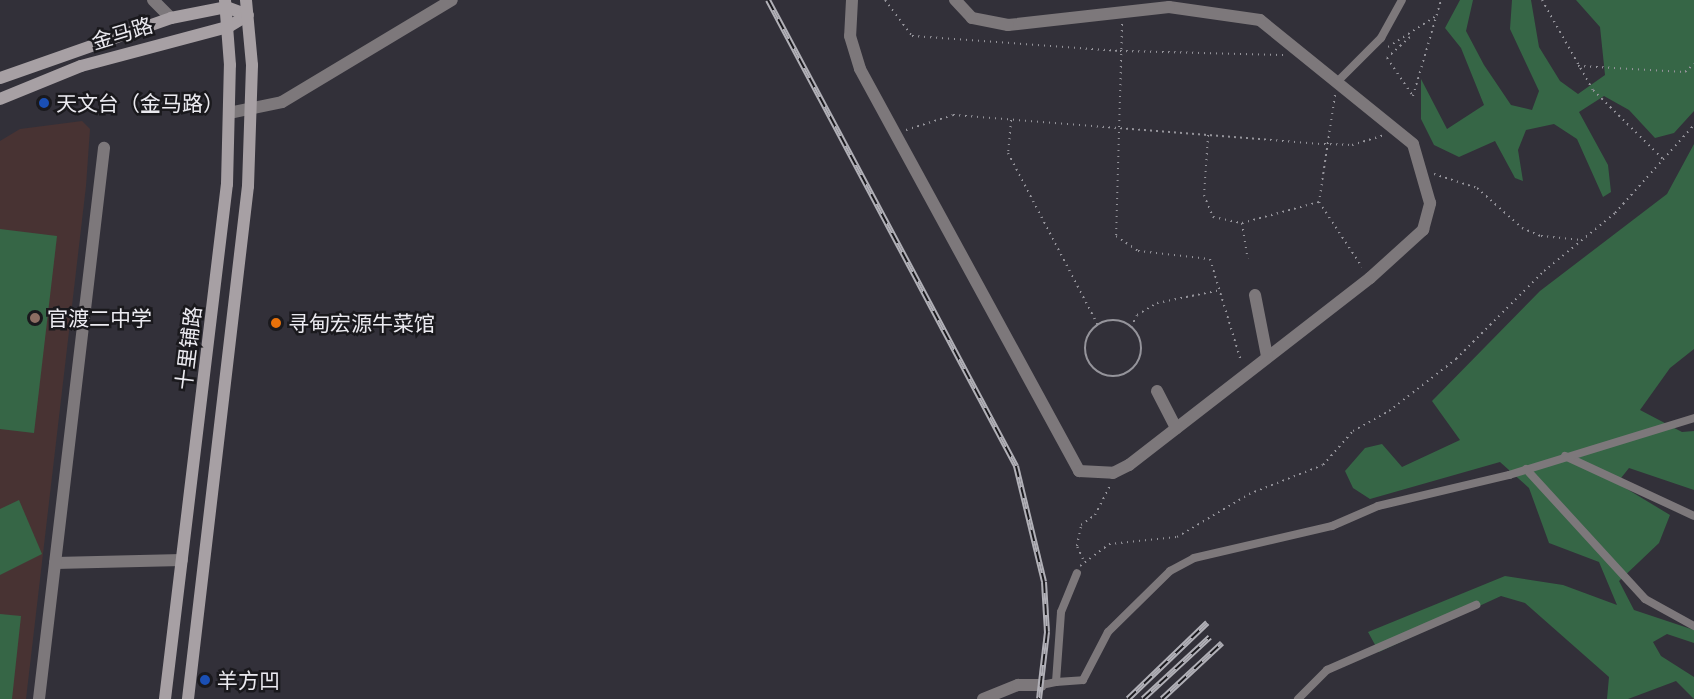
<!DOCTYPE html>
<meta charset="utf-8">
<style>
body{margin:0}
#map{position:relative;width:1694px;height:699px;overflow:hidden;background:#323039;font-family:Commissioner,"Noto Sans SC",sans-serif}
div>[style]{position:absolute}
.education>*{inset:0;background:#483333}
.green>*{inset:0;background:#366646}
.path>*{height:2px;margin-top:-1px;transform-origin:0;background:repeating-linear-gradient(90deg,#95949b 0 1.5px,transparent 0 6px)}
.path>.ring{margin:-1px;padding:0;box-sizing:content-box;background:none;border:2px solid #95949b;border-radius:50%}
.service>*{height:8px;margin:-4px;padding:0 4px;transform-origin:4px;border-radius:4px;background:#7d787b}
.minor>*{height:12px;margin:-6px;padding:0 6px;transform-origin:6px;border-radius:6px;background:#7d787b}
.secondary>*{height:12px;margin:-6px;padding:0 6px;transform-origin:6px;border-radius:6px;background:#a7a0a4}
.rail>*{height:6px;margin-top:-3px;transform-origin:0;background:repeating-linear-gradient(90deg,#1a191d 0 11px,#b1b0b7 0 22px);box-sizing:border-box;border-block:2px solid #b1b0b7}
.dots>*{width:16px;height:16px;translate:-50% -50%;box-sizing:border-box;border:3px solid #1a191d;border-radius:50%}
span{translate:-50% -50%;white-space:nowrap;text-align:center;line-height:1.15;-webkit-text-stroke:5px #1a191d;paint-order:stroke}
.street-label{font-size:21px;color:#ebeaf0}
.poi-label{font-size:21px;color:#ebeaf0}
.left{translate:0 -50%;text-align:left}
</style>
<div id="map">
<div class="education">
<div style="clip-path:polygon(82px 121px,90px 129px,86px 186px,26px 699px,0 699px,0 141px,20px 129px)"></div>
</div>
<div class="green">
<div style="clip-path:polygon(1460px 0,1473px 0,1466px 31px,1484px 65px,1511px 105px,1532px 110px,1539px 91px,1510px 29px,1512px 0,1531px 0,1539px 47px,1560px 81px,1578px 94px,1605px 75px,1600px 27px,1576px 0,1694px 0,1694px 111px,1674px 133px,1655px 138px,1629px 110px,1604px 96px,1579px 112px,1608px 165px,1611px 192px,1603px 197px,1577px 139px,1554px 124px,1526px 130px,1518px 150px,1523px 181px,1515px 178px,1495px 141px,1459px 157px,1434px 145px,1421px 119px,1421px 79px,1447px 129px,1484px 105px,1461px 48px,1445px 28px)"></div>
<div style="clip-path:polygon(1694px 144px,1694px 349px,1670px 368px,1640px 410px,1682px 432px,1694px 431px,1694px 490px,1629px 468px,1617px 483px,1670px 515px,1659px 543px,1619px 581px,1634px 610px,1694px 630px,1694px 643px,1667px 634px,1653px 642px,1661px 656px,1694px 677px,1694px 699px,1676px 681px,1628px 699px,1607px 699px,1609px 677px,1525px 603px,1501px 596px,1379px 652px,1368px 632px,1505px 576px,1563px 585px,1617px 605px,1599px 562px,1549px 543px,1529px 488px,1500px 462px,1370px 499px,1353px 488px,1345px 471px,1365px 448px,1382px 444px,1402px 467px,1460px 440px,1432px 401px,1540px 291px,1667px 194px)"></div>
<div style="clip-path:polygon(0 229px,57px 236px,34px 433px,0 429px)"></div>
<div style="clip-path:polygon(19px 500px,42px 554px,0 575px,0 509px)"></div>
<div style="clip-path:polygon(0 614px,21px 616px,12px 699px,0 699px)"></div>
</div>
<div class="path">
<div style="left:885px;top:0;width:45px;rotate:53.1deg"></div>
<div style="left:912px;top:36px;width:209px;rotate:4.1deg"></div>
<div style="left:1120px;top:51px;width:163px;rotate:1.4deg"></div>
<div style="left:1542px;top:0;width:103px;rotate:60.5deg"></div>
<div style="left:1593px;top:90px;width:100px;rotate:44.6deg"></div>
<div style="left:1122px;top:24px;width:212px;rotate:91.6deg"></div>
<div style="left:1116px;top:236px;width:27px;rotate:34deg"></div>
<div style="left:1138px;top:251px;width:72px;rotate:6.3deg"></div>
<div style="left:1210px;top:259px;width:107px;rotate:73.1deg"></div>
<div style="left:1410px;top:37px;width:31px;rotate:138deg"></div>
<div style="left:1387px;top:58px;width:46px;rotate:55.6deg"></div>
<div style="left:1388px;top:47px;width:57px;rotate:-32.9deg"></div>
<div style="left:1578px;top:66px;width:107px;rotate:3.2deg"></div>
<div style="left:1685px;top:72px;width:12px;rotate:-42deg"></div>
<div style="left:1335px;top:95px;width:108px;rotate:98.5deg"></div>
<div style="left:1319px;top:202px;width:78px;rotate:56.5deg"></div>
<div style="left:1413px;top:96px;width:100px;rotate:-73.7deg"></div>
<div style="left:1011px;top:120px;width:33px;rotate:95deg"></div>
<div style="left:1008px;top:153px;width:194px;rotate:62.4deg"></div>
<div style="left:906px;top:130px;width:49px;rotate:-17.7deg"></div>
<div style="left:953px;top:115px;width:372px;rotate:4.5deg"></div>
<div style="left:1324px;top:144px;width:28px;rotate:2deg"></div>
<div style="left:1352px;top:145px;width:34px;rotate:-17deg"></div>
<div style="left:1208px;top:135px;width:60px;rotate:93.8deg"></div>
<div style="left:1204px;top:195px;width:24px;rotate:68deg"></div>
<div style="left:1213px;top:217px;width:30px;rotate:12deg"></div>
<div style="left:1242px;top:223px;width:80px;rotate:-15.3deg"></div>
<div style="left:1434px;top:174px;width:45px;rotate:18deg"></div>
<div style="left:1477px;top:188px;width:60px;rotate:41.6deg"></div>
<div style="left:1522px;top:228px;width:21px;rotate:23deg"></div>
<div style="left:1541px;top:236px;width:41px;rotate:5.6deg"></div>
<div style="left:1242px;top:223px;width:36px;rotate:81deg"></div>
<div class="ring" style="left:1085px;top:320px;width:54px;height:54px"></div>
<div style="left:1131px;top:327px;width:13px;rotate:-63deg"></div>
<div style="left:1137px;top:315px;width:23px;rotate:-31deg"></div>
<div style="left:1157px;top:303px;width:65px;rotate:-11.5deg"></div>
<div style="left:1083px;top:559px;width:14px;rotate:-115deg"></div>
<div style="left:1077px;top:546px;width:21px;rotate:-79deg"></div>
<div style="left:1081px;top:525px;width:17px;rotate:-36deg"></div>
<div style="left:1095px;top:515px;width:34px;rotate:-63deg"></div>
<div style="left:1080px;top:566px;width:36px;rotate:-37deg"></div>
<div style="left:1109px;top:544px;width:68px;rotate:-5.9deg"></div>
<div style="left:1177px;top:537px;width:84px;rotate:-30.8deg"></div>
<div style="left:1249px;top:494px;width:79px;rotate:-21.4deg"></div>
<div style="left:1323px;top:465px;width:45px;rotate:-48.6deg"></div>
<div style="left:1353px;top:431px;width:41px;rotate:-29.1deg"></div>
<div style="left:1389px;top:411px;width:85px;rotate:-37.8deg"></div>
<div style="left:1456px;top:359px;width:124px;rotate:-45deg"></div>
<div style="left:1544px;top:271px;width:92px;rotate:-39.2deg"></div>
<div style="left:1615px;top:213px;width:118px;rotate:-48.1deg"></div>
</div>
<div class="service">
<div style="left:1338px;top:81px;width:61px;rotate:-45deg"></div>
<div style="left:1381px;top:38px;width:43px;rotate:-61.1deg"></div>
<div style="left:1565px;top:456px;width:142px;rotate:24.9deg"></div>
<div style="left:1526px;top:469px;width:176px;rotate:47.5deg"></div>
<div style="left:1645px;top:599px;width:56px;rotate:28.9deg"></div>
<div style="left:1056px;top:682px;width:27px;rotate:-4deg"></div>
<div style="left:1083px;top:680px;width:54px;rotate:-62.5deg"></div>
<div style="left:1108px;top:632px;width:87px;rotate:-44.5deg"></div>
<div style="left:1170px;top:571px;width:27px;rotate:-28deg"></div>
<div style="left:1194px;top:558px;width:142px;rotate:-13.1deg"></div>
<div style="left:1332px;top:526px;width:50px;rotate:-23.5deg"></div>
<div style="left:1378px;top:506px;width:135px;rotate:-13.3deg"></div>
<div style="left:1509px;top:475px;width:194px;rotate:-17.1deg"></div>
<div style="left:1041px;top:685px;width:15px;rotate:-11deg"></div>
<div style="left:1056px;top:682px;width:70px;rotate:-85.9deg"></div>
<div style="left:1061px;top:612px;width:42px;rotate:-67.7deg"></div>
<div style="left:1298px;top:699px;width:41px;rotate:-45deg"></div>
<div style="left:1327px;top:670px;width:163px;rotate:-23.6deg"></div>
</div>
<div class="minor">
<div style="left:153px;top:0;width:25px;rotate:45deg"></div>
<div style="left:852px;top:0;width:36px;rotate:93deg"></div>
<div style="left:850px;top:36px;width:34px;rotate:73deg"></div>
<div style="left:860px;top:69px;width:458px;rotate:61.4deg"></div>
<div style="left:1079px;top:471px;width:34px;rotate:3deg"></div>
<div style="left:1113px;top:473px;width:18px;rotate:-27deg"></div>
<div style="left:1129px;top:465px;width:305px;rotate:-37.8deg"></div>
<div style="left:1370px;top:278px;width:72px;rotate:-42.2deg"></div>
<div style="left:1423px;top:230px;width:28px;rotate:-75deg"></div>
<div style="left:1430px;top:203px;width:61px;rotate:-106.1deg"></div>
<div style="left:1413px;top:144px;width:197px;rotate:-141deg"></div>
<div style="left:1260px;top:20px;width:92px;rotate:-171.9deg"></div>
<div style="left:1169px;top:7px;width:162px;rotate:173.6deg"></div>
<div style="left:1008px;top:25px;width:37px;rotate:-169deg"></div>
<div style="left:972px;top:18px;width:25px;rotate:-133deg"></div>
<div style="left:229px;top:113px;width:54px;rotate:-11.7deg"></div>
<div style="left:282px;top:102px;width:198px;rotate:-31deg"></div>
<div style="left:1255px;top:295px;width:62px;rotate:78.9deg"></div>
<div style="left:1157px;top:391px;width:42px;rotate:62.8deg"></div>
<div style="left:55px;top:563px;width:127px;rotate:-1.4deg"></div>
<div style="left:39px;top:699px;width:555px;rotate:-83.27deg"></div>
<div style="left:983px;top:699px;width:38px;rotate:-22deg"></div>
<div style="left:1018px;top:685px;width:23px"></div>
</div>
<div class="secondary">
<div style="left:0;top:78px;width:181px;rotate:-19.3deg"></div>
<div style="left:171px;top:18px;width:56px;rotate:-11.3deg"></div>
<div style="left:226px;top:7px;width:23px;rotate:20deg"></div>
<div style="left:0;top:99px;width:87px;rotate:-22.2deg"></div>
<div style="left:81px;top:66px;width:152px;rotate:-14.9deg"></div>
<div style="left:228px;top:27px;width:23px;rotate:-31deg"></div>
<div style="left:165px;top:699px;width:519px;rotate:-83.14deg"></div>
<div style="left:227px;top:184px;width:119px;rotate:-88.6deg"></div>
<div style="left:230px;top:65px;width:65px;rotate:-94.4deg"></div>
<div style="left:188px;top:699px;width:516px;rotate:-83.33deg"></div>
<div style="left:248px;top:186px;width:121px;rotate:-88.1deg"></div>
<div style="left:252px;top:65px;width:65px;rotate:-95.3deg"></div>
</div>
<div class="rail">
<div style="left:768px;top:0;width:528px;rotate:61.98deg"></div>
<div style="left:1016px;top:466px;width:119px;rotate:76.4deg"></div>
<div style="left:1044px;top:582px;width:50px;rotate:86.6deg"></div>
<div style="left:1047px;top:632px;width:67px;rotate:96.8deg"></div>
<div style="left:1128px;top:699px;width:110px;rotate:-43.9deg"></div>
<div style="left:1143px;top:699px;width:91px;rotate:-42.8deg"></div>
<div style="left:1162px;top:699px;width:82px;rotate:-43deg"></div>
</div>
<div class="dots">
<div style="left:44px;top:103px;background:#1a4fb4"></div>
<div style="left:35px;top:318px;background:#8d6e63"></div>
<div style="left:276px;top:323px;background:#e8710a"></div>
<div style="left:205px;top:680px;background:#1a4fb4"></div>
</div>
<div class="street-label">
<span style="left:122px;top:33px;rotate:-17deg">金马路</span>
<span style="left:188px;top:348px;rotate:-83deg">十里铺路</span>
</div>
<div class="poi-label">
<span class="left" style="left:56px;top:103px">天文台（金马路）</span>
<span class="left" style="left:47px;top:318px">官渡二中学</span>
<span class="left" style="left:288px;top:323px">寻甸宏源牛菜馆</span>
<span class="left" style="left:217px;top:680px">羊方凹</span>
</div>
</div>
